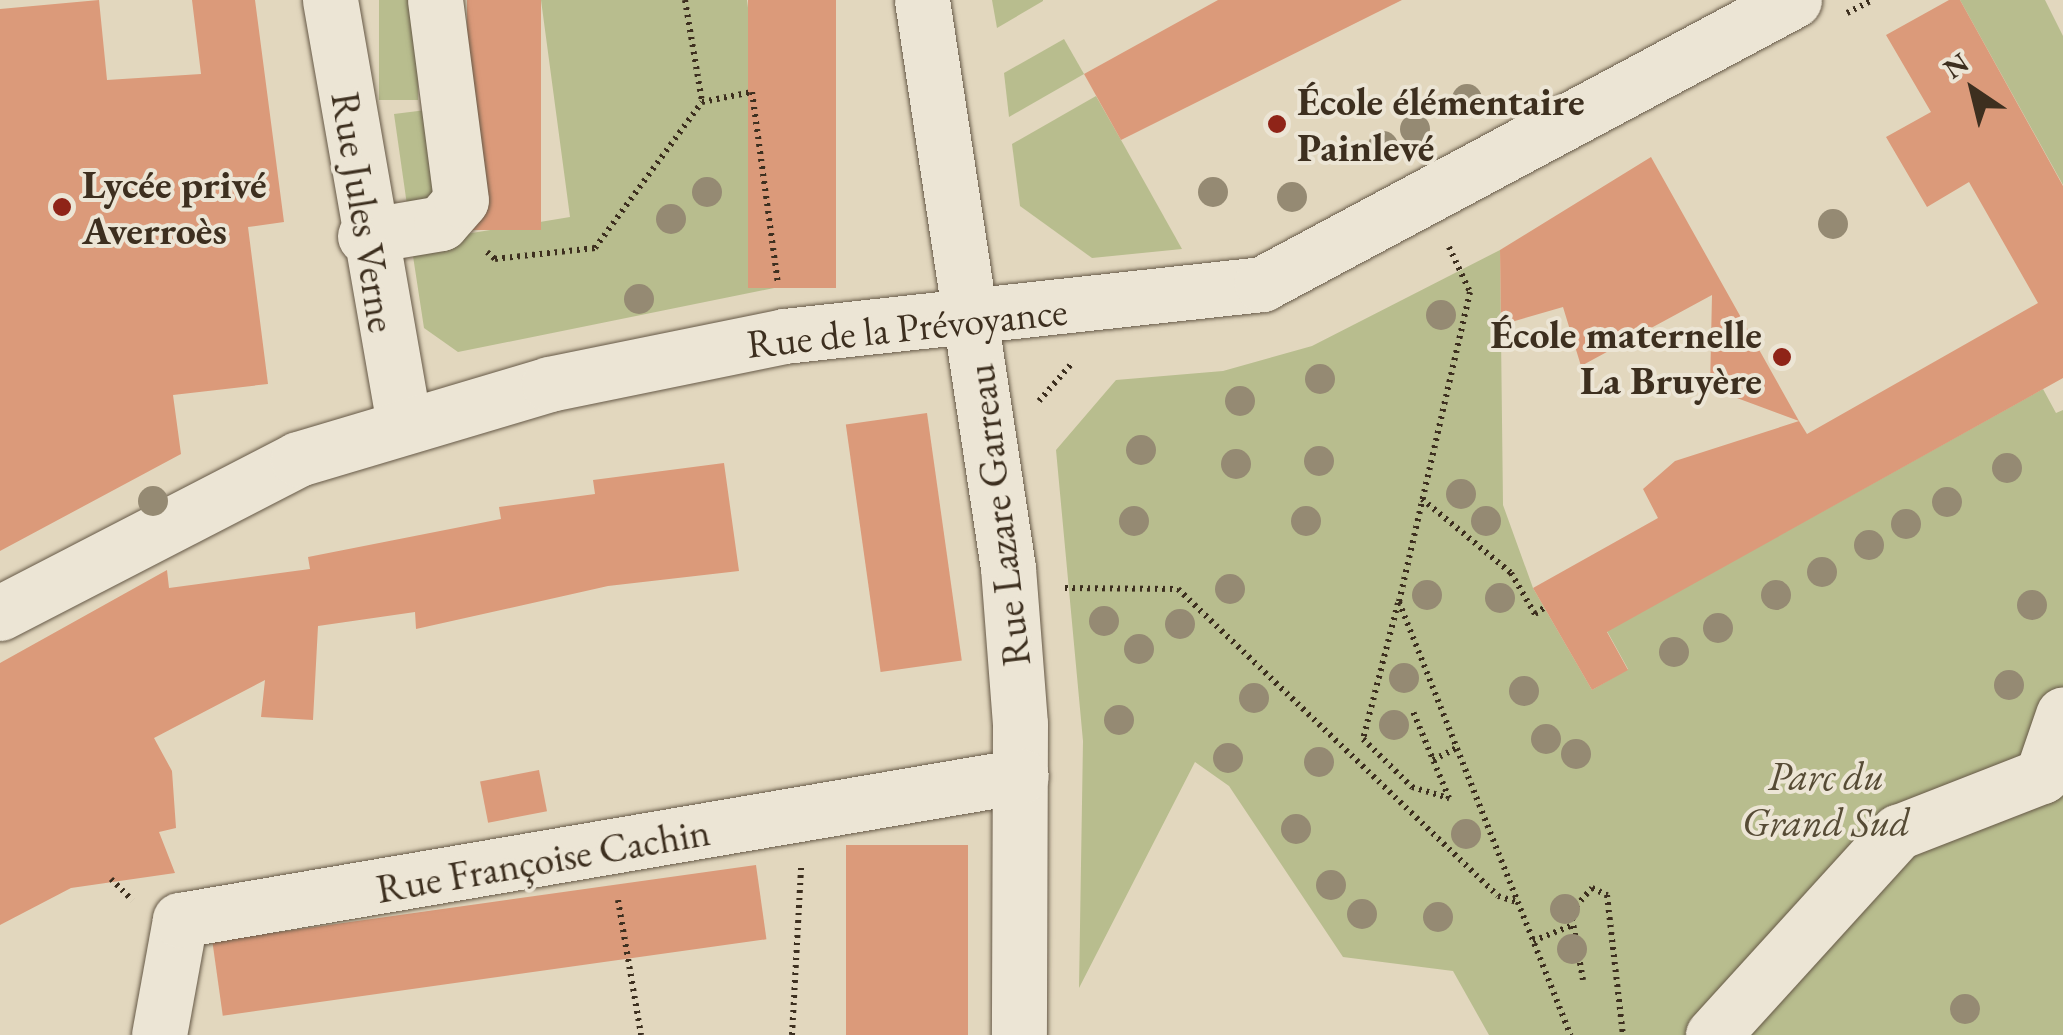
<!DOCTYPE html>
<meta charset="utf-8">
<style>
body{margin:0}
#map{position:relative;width:2063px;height:1035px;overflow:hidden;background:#e2d7be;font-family:"EB Garamond",serif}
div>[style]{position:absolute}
.green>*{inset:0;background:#b8bd8e;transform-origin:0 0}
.building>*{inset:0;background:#db9a7a;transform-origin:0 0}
.path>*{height:6px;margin-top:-3px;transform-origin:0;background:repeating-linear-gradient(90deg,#3d2f1f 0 2.5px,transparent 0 7.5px)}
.roads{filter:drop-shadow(0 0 2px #665947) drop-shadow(0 0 2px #665947)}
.minor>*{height:55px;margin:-27.5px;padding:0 27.5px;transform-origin:27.5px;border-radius:27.5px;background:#ece5d5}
.trees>*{width:30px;height:30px;margin:-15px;border-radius:50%;background:#958a73}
.dots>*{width:28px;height:28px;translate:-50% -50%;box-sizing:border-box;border:5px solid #ece5d5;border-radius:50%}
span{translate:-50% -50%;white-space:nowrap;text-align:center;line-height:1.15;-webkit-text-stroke:8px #ece5d5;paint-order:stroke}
.poi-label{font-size:40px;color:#3d2f1f;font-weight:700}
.left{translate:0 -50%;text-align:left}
.right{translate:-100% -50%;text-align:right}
.street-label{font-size:40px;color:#3d2f1f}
.park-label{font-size:40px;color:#564b35;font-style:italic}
.north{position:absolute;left:1923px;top:40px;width:100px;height:100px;-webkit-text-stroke:8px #ece5d5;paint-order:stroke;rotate:325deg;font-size:28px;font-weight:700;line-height:40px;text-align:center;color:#3d2f1f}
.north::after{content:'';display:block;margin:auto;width:35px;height:45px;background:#3d2f1f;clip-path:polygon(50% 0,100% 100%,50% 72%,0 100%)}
</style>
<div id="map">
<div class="green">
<div style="left:379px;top:0;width:39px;height:100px"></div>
<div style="clip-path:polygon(541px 0,747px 0,784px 286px,458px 352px,424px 328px,411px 243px,570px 217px)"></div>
<div style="clip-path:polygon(992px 0,1043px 0,1043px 1px,997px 28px)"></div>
<div style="clip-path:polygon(1960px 0,2045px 0,2063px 36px,2063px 185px)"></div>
<div style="clip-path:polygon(1064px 39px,1084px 74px,1009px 117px,1004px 73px)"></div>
<div style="clip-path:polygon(1096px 96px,1121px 140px,1182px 249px,1092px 258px,1020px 206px,1012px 144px)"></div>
<div style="clip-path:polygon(434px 109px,443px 187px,408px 212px,394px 114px)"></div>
<div style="clip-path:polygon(1500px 250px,1503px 505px,1533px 588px,1592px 690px,1628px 669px,1607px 631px,2043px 389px,2056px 413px,2063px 410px,2063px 1035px,1489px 1035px,1453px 971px,1343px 957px,1229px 786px,1195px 762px,1079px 988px,1083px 741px,1056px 450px,1116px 380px,1223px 371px,1312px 346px)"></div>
</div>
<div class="building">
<div style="clip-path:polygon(99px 0,107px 80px,201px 74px,192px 0,255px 0,284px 222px,248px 227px,268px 384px,173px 395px,181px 454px,0 551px,0 9px)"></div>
<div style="left:467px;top:0;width:74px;height:230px"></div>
<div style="left:748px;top:0;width:88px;height:288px"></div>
<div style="clip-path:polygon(1218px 0,1402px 0,1121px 140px,1084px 74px)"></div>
<div style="clip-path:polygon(1949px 0,1960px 0,2063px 186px,2063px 378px,1607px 632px,1628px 670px,1592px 690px,1533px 588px,1658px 518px,1643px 489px,1675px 461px,1799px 421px,1807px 434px,2038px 303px,1969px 182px,1927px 207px,1886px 137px,1931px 112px,1886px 35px)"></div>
<div style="clip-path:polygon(1651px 157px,1711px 264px,1799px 421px,1710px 388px,1712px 295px,1581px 366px,1563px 307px,1501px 325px,1500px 250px)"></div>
<div style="left:927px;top:413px;width:250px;height:82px;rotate:82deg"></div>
<div style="clip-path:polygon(724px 463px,739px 571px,608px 586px,416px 629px,415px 612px,318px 626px,313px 720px,261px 717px,265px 680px,154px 738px,172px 771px,176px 828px,159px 832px,175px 873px,71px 888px,0 925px,0 663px,167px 570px,169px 588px,310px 569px,308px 557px,501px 519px,499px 507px,595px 494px,593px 480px)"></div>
<div style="left:539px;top:770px;width:42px;height:60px;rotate:79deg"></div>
<div style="left:846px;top:845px;width:122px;height:190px"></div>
<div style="left:756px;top:865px;width:75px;height:549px;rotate:82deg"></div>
</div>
<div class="path">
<div style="left:685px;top:0;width:103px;rotate:80.5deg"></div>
<div style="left:702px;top:102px;width:51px;rotate:-11.3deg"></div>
<div style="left:752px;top:92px;width:194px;rotate:82.3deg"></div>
<div style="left:1847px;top:13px;width:28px;rotate:-27deg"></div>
<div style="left:1449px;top:247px;width:50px;rotate:65deg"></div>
<div style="left:1470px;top:292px;width:318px;rotate:102.9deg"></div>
<div style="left:1399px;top:602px;width:466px;rotate:68.4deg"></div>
<div style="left:487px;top:252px;width:11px;rotate:41deg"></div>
<div style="left:495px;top:259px;width:101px;rotate:-6.3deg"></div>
<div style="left:595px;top:248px;width:181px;rotate:-53.8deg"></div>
<div style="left:1039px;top:401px;width:52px;rotate:-48.9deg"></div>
<div style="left:1422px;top:499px;width:116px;rotate:39.7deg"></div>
<div style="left:1511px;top:573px;width:48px;rotate:59.7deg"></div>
<div style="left:1535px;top:614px;width:11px;rotate:-34deg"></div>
<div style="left:1065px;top:588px;width:113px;rotate:0.5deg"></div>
<div style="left:1178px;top:589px;width:443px;rotate:43.8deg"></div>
<div style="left:1498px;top:896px;width:20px;rotate:18deg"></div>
<div style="left:1398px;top:603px;width:140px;rotate:104.4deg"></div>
<div style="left:1363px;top:739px;width:69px;rotate:44.4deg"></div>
<div style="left:1412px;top:787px;width:39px;rotate:17deg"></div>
<div style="left:1449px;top:798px;width:96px;rotate:-112.6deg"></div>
<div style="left:1433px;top:760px;width:27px;rotate:-27deg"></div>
<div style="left:111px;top:879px;width:30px;rotate:45deg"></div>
<div style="left:618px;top:900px;width:137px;rotate:80.3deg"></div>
<div style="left:1533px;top:941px;width:43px;rotate:-21.8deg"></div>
<div style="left:1583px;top:980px;width:69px;rotate:-100deg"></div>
<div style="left:1571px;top:912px;width:32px;rotate:-49deg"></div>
<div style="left:1592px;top:888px;width:17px;rotate:25deg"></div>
<div style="left:1607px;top:895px;width:141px;rotate:83.5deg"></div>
<div style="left:792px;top:1035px;width:168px;rotate:-86.9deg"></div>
</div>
<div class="roads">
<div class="minor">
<div style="left:330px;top:0;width:429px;rotate:80.1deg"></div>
<div style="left:922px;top:0;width:574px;rotate:81.39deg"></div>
<div style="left:1008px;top:568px;width:156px;rotate:85.6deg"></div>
<div style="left:1020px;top:724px;width:311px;rotate:90.2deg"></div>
<div style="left:365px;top:236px;width:77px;rotate:-9.7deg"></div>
<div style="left:441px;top:223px;width:30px;rotate:-49deg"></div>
<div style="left:461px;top:200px;width:202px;rotate:-97.4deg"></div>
<div style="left:0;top:613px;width:335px;rotate:-27.3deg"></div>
<div style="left:298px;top:459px;width:262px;rotate:-16.6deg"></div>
<div style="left:549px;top:384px;width:240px;rotate:-11.5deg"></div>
<div style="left:784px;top:336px;width:481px;rotate:-6.2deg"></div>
<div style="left:1262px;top:284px;width:603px;rotate:-28.09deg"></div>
<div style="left:159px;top:1035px;width:117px;rotate:-79.7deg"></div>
<div style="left:180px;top:920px;width:853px;rotate:-9.72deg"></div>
<div style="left:1713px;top:1035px;width:275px;rotate:-47.7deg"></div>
<div style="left:1898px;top:832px;width:155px;rotate:-21.3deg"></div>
<div style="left:2042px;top:776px;width:65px;rotate:-71deg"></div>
</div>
</div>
<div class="trees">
<div style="left:1467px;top:99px"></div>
<div style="left:1415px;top:129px"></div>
<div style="left:1383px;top:146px"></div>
<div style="left:707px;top:192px"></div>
<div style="left:1213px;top:192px"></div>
<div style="left:1292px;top:197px"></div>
<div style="left:671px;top:219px"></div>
<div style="left:1833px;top:224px"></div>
<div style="left:639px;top:299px"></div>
<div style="left:1441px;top:315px"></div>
<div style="left:1320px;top:379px"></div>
<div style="left:1240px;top:401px"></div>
<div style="left:1141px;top:450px"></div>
<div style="left:1319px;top:461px"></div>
<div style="left:1236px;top:464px"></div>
<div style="left:2007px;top:468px"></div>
<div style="left:1461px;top:494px"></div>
<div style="left:153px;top:501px"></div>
<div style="left:1947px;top:502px"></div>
<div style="left:1134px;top:521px"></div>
<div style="left:1306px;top:521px"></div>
<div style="left:1486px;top:521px"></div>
<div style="left:1906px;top:524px"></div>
<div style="left:1869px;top:545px"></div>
<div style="left:1822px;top:572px"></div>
<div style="left:1230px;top:589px"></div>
<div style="left:1427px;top:595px"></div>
<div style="left:1776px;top:595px"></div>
<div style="left:1500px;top:598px"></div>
<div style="left:2032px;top:605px"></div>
<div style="left:1104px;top:621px"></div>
<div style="left:1180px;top:624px"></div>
<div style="left:1718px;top:628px"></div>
<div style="left:1139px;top:649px"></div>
<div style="left:1674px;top:652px"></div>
<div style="left:1404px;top:678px"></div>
<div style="left:2009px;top:685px"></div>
<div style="left:1524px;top:691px"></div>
<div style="left:1254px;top:698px"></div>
<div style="left:1119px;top:720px"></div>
<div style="left:1394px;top:725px"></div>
<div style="left:1546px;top:739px"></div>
<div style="left:1576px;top:754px"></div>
<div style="left:1228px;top:758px"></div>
<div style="left:1319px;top:762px"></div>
<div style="left:1296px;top:829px"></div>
<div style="left:1466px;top:834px"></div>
<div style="left:1331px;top:885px"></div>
<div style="left:1565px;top:909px"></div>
<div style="left:1362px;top:914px"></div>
<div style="left:1438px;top:917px"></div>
<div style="left:1572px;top:949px"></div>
<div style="left:1965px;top:1009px"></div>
</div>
<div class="dots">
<div style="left:1277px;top:124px;background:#8f2418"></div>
<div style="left:62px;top:207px;background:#8f2418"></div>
<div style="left:1782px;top:357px;background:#8f2418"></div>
</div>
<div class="poi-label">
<span class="left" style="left:1297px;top:124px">École élémentaire<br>Painlevé</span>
<span class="left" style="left:82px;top:207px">Lycée privé<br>Averroès</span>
<span class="right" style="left:1762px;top:357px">École maternelle<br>La Bruyère</span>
</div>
<div class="street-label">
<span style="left:364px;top:212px;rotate:81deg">Rue Jules Verne</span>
<span style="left:907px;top:327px;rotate:-6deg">Rue de la Prévoyance</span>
<span style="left:998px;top:515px;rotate:-97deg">Rue Lazare Garreau</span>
<span style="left:543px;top:860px;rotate:-10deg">Rue Françoise Cachin</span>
</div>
<div class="park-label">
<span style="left:1826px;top:799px">Parc du<br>Grand Sud</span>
</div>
<div class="north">N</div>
</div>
